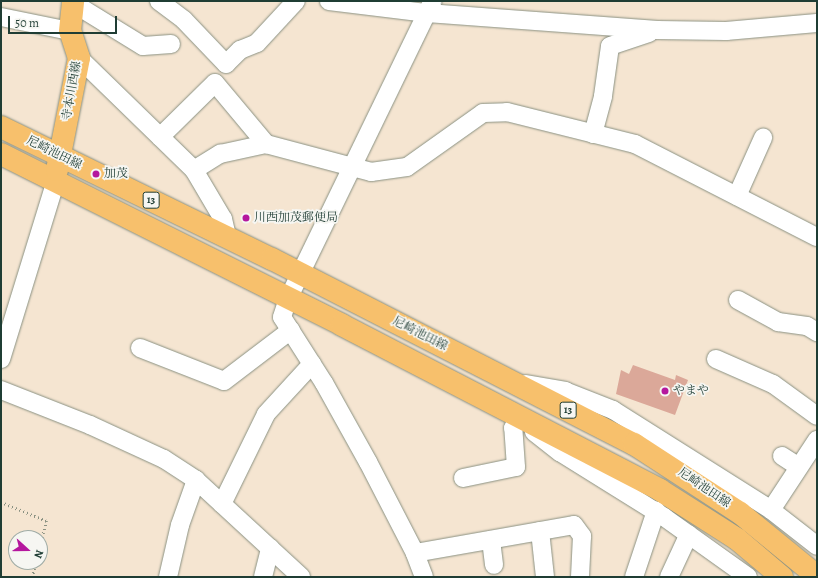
<!DOCTYPE html>
<meta charset="utf-8">
<style>
body{margin:0}
#map{position:relative;width:818px;height:578px;overflow:hidden;background:#f5e5d1;font-family:Alegreya,"Noto Serif JP",serif}
div>[style]{position:absolute}
.building>*{inset:0;background:#dba899}
.path>*{height:2.5px;margin-top:-1.25px;transform-origin:0;background:repeating-linear-gradient(90deg,#8a9182 0 1px,transparent 0 4px)}
.roads{filter:drop-shadow(0 0 1px #8a9182) drop-shadow(0 0 1px #8a9182)}
.minor>*{height:18px;margin:-9px;padding:0 9px;transform-origin:9px;border-radius:9px;background:#fff}
.major>*{height:22px;margin:-11px;padding:0 11px;transform-origin:11px;border-radius:11px;background:#f7c06c}
.dots>*{width:11px;height:11px;translate:-50% -50%;box-sizing:border-box;border:2px solid #f6f6f2;border-radius:50%}
span{translate:-50% -50%;white-space:nowrap;text-align:center;line-height:1.15;-webkit-text-stroke:3.5px #f6f6f2;paint-order:stroke}
.shield-label span{padding:1px 3px;background:#f6f6f2;border:1px solid;border-radius:3px;-webkit-text-stroke-width:0}
.shield-label{font-size:11px;color:#1f3d34;font-weight:700}
.street-label{font-size:12px;color:#1f3d34}
.poi-label{font-size:12px;color:#1f3d34}
.left{translate:0 -50%;text-align:left}
.frame{position:absolute;inset:0;border:2px solid #1f3d34;pointer-events:none}
.north{position:absolute;left:8px;top:530px;width:40px;height:40px;box-sizing:border-box;background:#f6f6f2;border:1px solid #a0aca6;border-radius:50%;rotate:111deg;font-size:11px;font-weight:700;line-height:16px;text-align:center;color:#1f3d34}
.north::after{content:'';display:block;margin:auto;width:14px;height:18px;background:#b5179e;clip-path:polygon(50% 0,100% 100%,50% 72%,0 100%)}
.scale{position:absolute;left:8px;top:16px;width:109px;height:18px;box-sizing:border-box;border:2px solid #1f3d34;border-top:0;padding-left:5px;font-size:12px;line-height:14px;white-space:nowrap;color:#1f3d34;-webkit-text-stroke:3px #f6f6f2;paint-order:stroke}
</style>
<div id="map">
<div class="building">
<div style="clip-path:polygon(633px 365px,675px 380px,676px 375px,688px 380px,675px 415px,616px 394px,621px 370px,629px 374px)"></div>
</div>
<div class="path">
<div style="left:1px;top:502px;width:50px;rotate:22.4deg"></div>
<div style="left:47px;top:521px;width:25px;rotate:106deg"></div>
<div style="left:32px;top:577px;width:16px;rotate:-75deg"></div>
</div>
<div class="roads">
<div class="minor">
<div style="left:159px;top:1px;width:31px;rotate:37deg"></div>
<div style="left:184px;top:20px;width:61px;rotate:46.3deg"></div>
<div style="left:226px;top:64px;width:20px;rotate:-45deg"></div>
<div style="left:240px;top:50px;width:18px;rotate:-22deg"></div>
<div style="left:257px;top:43px;width:57px;rotate:-47.1deg"></div>
<div style="left:329px;top:1px;width:99px;rotate:7deg"></div>
<div style="left:427px;top:13px;width:231px;rotate:4.2deg"></div>
<div style="left:657px;top:30px;width:69px;rotate:0.8deg"></div>
<div style="left:726px;top:31px;width:91px;rotate:-5deg"></div>
<div style="left:73px;top:3px;width:82px;rotate:31.6deg"></div>
<div style="left:143px;top:46px;width:28px;rotate:-4deg"></div>
<div style="left:1px;top:17px;width:70px;rotate:11.5deg"></div>
<div style="left:79px;top:58px;width:161px;rotate:44.2deg"></div>
<div style="left:194px;top:170px;width:57px;rotate:59.4deg"></div>
<div style="left:223px;top:219px;width:18px;rotate:77deg"></div>
<div style="left:593px;top:134px;width:39px;rotate:-75deg"></div>
<div style="left:603px;top:96px;width:50px;rotate:-82deg"></div>
<div style="left:610px;top:46px;width:41px;rotate:-18.4deg"></div>
<div style="left:160px;top:137px;width:77px;rotate:-44.5deg"></div>
<div style="left:215px;top:83px;width:80px;rotate:50.1deg"></div>
<div style="left:266px;top:144px;width:109px;rotate:14.9deg"></div>
<div style="left:371px;top:172px;width:36px;rotate:-8deg"></div>
<div style="left:407px;top:167px;width:93px;rotate:-35.4deg"></div>
<div style="left:483px;top:113px;width:24px;rotate:-2deg"></div>
<div style="left:507px;top:112px;width:132px;rotate:14deg"></div>
<div style="left:635px;top:144px;width:204px;rotate:27.1deg"></div>
<div style="left:194px;top:170px;width:31px;rotate:-32deg"></div>
<div style="left:220px;top:154px;width:47px;rotate:-12.3deg"></div>
<div style="left:737px;top:196px;width:64px;rotate:-65.9deg"></div>
<div style="left:738px;top:300px;width:46px;rotate:28.8deg"></div>
<div style="left:778px;top:322px;width:29px;rotate:8deg"></div>
<div style="left:807px;top:326px;width:12px;rotate:31deg"></div>
<div style="left:140px;top:348px;width:90px;rotate:21.4deg"></div>
<div style="left:224px;top:381px;width:84px;rotate:-37.3deg"></div>
<div style="left:1px;top:359px;width:184px;rotate:-72.9deg"></div>
<div style="left:716px;top:359px;width:62px;rotate:23.7deg"></div>
<div style="left:773px;top:384px;width:54px;rotate:36deg"></div>
<div style="left:526px;top:384px;width:40px;rotate:10deg"></div>
<div style="left:565px;top:391px;width:52px;rotate:21.6deg"></div>
<div style="left:613px;top:410px;width:187px;rotate:32.3deg"></div>
<div style="left:771px;top:510px;width:58px;rotate:38deg"></div>
<div style="left:1px;top:390px;width:96px;rotate:21.5deg"></div>
<div style="left:90px;top:425px;width:81px;rotate:24.7deg"></div>
<div style="left:164px;top:459px;width:38px;rotate:33deg"></div>
<div style="left:196px;top:480px;width:143px;rotate:42.7deg"></div>
<div style="left:534px;top:432px;width:33px;rotate:38deg"></div>
<div style="left:560px;top:452px;width:123px;rotate:32deg"></div>
<div style="left:664px;top:517px;width:103px;rotate:35.5deg"></div>
<div style="left:782px;top:456px;width:20px;rotate:33deg"></div>
<div style="left:463px;top:478px;width:54px;rotate:-11.7deg"></div>
<div style="left:516px;top:467px;width:39px;rotate:-94deg"></div>
<div style="left:513px;top:428px;width:10px;rotate:-53deg"></div>
<div style="left:222px;top:504px;width:100px;rotate:-63.9deg"></div>
<div style="left:266px;top:414px;width:68px;rotate:-47.4deg"></div>
<div style="left:771px;top:510px;width:84px;rotate:-56.7deg"></div>
<div style="left:540px;top:531px;width:46px;rotate:83.8deg"></div>
<div style="left:491px;top:540px;width:25px;rotate:83deg"></div>
<div style="left:415px;top:553px;width:161px;rotate:-10deg"></div>
<div style="left:574px;top:525px;width:14px;rotate:54deg"></div>
<div style="left:582px;top:536px;width:41px;rotate:92.8deg"></div>
<div style="left:168px;top:577px;width:53px;rotate:-77deg"></div>
<div style="left:180px;top:525px;width:48px;rotate:-70.4deg"></div>
<div style="left:263px;top:577px;width:30px;rotate:-76deg"></div>
<div style="left:424px;top:577px;width:26px;rotate:-111deg"></div>
<div style="left:415px;top:553px;width:102px;rotate:-117.3deg"></div>
<div style="left:368px;top:462px;width:90px;rotate:-119.1deg"></div>
<div style="left:324px;top:383px;width:78px;rotate:-122.5deg"></div>
<div style="left:282px;top:317px;width:19px;rotate:-72deg"></div>
<div style="left:288px;top:299px;width:331px;rotate:-64.1deg"></div>
<div style="left:634px;top:577px;width:70px;rotate:-71.6deg"></div>
<div style="left:669px;top:577px;width:47px;rotate:-65.1deg"></div>
</div>
<div class="major">
<div style="left:1px;top:127px;width:301px;rotate:26deg"></div>
<div style="left:272px;top:259px;width:407px;rotate:27.1deg"></div>
<div style="left:634px;top:444px;width:126px;rotate:33.1deg"></div>
<div style="left:740px;top:513px;width:99px;rotate:39.3deg"></div>
<div style="left:1px;top:154px;width:381px;rotate:26.6deg"></div>
<div style="left:342px;top:325px;width:358px;rotate:27.4deg"></div>
<div style="left:660px;top:490px;width:91px;rotate:32.5deg"></div>
<div style="left:737px;top:539px;width:59px;rotate:40.2deg"></div>
<div style="left:57px;top:170px;width:114px;rotate:-78.9deg"></div>
<div style="left:79px;top:58px;width:28px;rotate:-108deg"></div>
<div style="left:70px;top:31px;width:30px;rotate:-84deg"></div>
</div>
</div>
<div class="dots">
<div style="left:96px;top:174px;background:#b5179e"></div>
<div style="left:246px;top:218px;background:#b5179e"></div>
<div style="left:665px;top:391px;background:#b5179e"></div>
</div>
<div class="shield-label">
<span style="left:151px;top:200px">13</span>
<span style="left:568px;top:410px">13</span>
</div>
<div class="street-label">
<span style="left:72px;top:91px;rotate:-80deg">寺本川西線</span>
<span style="left:54px;top:153px;rotate:26deg">尼崎池田線</span>
<span style="left:420px;top:334px;rotate:27deg">尼崎池田線</span>
<span style="left:704px;top:488px;rotate:34deg">尼崎池田線</span>
</div>
<div class="poi-label">
<span class="left" style="left:104px;top:174px">加茂</span>
<span class="left" style="left:254px;top:218px">川西加茂郵便局</span>
<span class="left" style="left:673px;top:391px">やまや</span>
</div>
<div class="frame"></div>
<div class="north">N</div>
<div class="scale">50 m</div>
</div>
